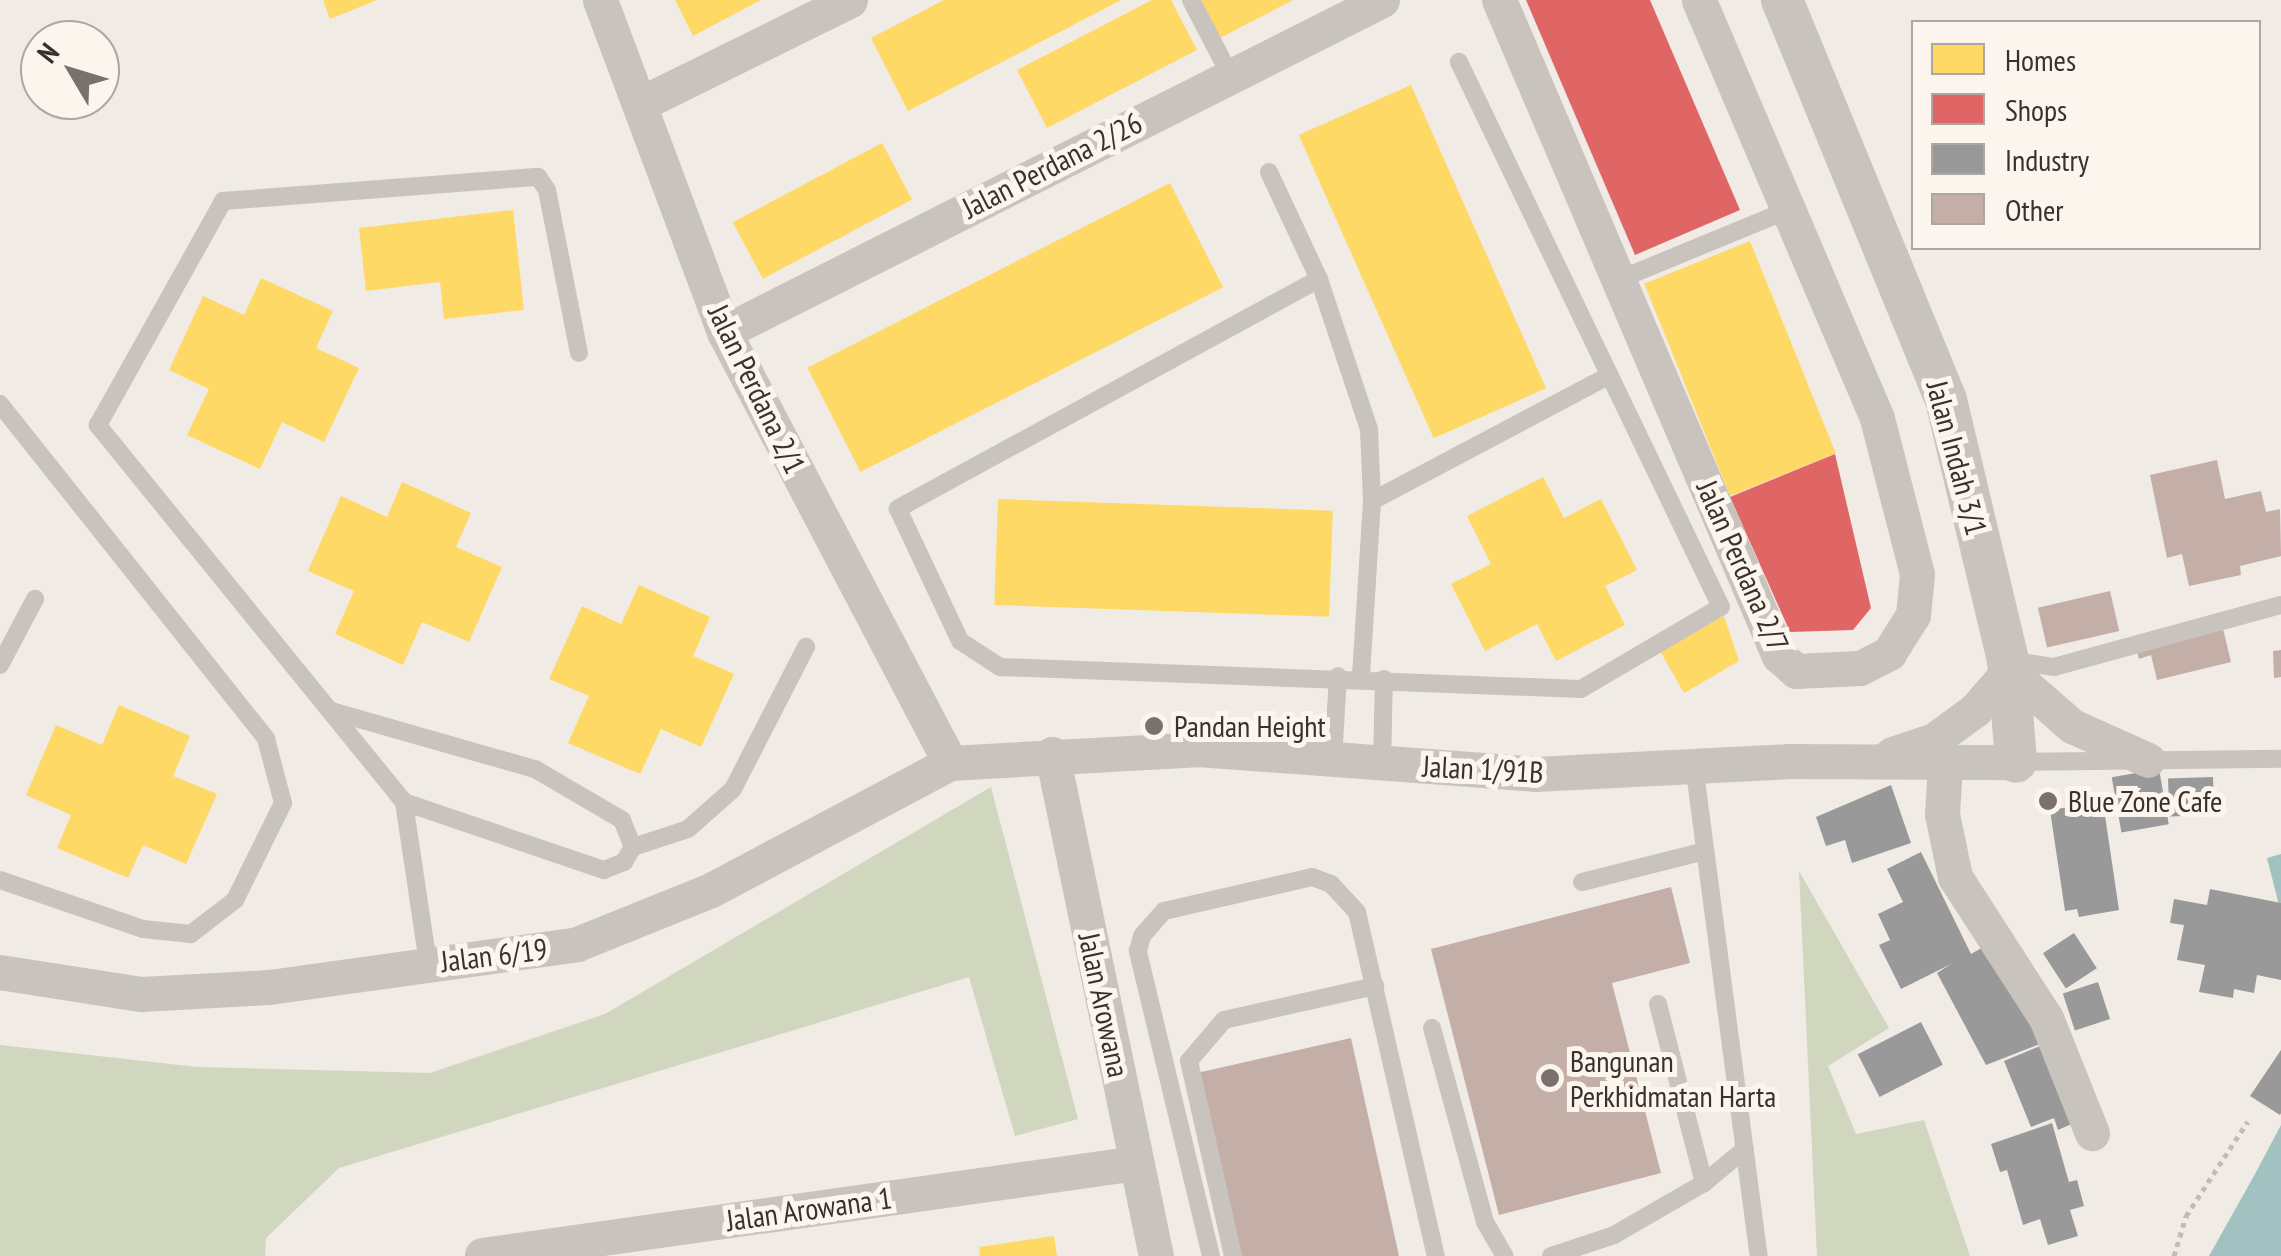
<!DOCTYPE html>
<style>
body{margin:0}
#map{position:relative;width:2281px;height:1256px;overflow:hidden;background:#f0ebe5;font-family:"PT Sans Narrow",sans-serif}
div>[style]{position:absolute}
.green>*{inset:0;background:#d1d6bf}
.water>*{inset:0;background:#a1c2c1}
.homes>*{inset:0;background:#ffd966;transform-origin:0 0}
.shops>*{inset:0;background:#e06666}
.industry>*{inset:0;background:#999;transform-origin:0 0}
.building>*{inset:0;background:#c3afa7;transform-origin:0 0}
.path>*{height:5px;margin-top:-2.5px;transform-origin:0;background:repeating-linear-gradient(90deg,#c2bbb6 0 5px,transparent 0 10px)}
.service>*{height:18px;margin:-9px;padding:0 9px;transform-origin:9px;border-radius:9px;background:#c9c3be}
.minor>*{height:35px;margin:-17.5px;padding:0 17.5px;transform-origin:17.5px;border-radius:17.5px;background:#c9c3be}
.tertiary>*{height:42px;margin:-21px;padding:0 21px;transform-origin:21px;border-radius:21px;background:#c9c3be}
.dots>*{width:28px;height:28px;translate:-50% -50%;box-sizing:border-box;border:5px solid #fbf5ee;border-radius:50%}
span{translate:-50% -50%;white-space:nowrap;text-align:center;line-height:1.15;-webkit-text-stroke:10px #fbf5ee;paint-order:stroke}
.street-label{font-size:30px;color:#3b302b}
.poi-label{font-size:30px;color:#3b302b}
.left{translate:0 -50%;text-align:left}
.legend{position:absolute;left:1911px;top:20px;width:350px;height:230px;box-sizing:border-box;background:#fbf5ee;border:2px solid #aea6a0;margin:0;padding:12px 18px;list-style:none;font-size:30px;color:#3b302b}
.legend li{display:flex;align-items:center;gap:20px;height:50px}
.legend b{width:50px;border:2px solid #aea6a0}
.north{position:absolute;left:20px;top:20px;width:100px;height:100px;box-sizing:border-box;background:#fbf5ee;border:2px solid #aea6a0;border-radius:50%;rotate:308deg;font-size:28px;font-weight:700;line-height:40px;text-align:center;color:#3b302b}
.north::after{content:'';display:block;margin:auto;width:35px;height:45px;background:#7a716c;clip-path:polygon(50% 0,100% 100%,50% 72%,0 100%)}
</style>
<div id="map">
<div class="green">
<div style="clip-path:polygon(991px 787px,1078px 1119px,1015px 1136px,969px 977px,339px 1168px,266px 1238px,265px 1256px,0 1256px,0 1045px,197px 1067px,430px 1073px,605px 1014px)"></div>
<div style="clip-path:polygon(1799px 871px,1889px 1028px,1828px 1066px,1856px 1134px,1924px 1120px,1970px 1256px,1817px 1256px)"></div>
</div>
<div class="water">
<div style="clip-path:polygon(2281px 854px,2281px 913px,2267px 858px)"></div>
<div style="clip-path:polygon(2281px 1125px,2281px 1256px,2209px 1256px,2255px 1174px)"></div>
</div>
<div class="homes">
<div style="clip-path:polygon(323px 0,377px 0,330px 19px)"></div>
<div style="clip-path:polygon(675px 0,761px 0,693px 36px)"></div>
<div style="clip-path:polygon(944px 0,1121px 0,908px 111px,871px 38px)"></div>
<div style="clip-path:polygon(1152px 0,1171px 0,1197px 50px,1047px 128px,1017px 70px)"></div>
<div style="clip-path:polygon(1201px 0,1293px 0,1220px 38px)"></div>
<div style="left:1411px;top:85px;width:332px;height:123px;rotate:66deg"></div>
<div style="left:882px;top:143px;width:64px;height:169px;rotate:62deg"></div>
<div style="left:1170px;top:183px;width:117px;height:407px;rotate:63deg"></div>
<div style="clip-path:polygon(513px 210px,524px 310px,444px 319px,440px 282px,366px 291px,359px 228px)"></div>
<div style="left:1750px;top:241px;width:229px;height:114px;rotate:68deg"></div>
<div style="clip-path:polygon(261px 278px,333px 311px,316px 348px,359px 368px,324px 442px,282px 422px,260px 469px,187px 435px,209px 389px,169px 370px,203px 296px,244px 315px)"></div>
<div style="clip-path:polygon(1543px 477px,1564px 518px,1601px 499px,1637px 570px,1605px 586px,1625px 625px,1556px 661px,1537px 624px,1485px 651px,1451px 584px,1491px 564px,1467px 516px)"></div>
<div style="clip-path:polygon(402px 482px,471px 513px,456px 547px,502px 567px,469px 642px,422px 622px,403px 665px,335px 634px,354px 591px,308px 571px,341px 496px,387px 517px)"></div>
<div style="left:998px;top:499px;width:335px;height:106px;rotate:2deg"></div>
<div style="clip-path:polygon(639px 585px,710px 617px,693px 656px,734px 674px,701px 747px,661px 729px,640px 774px,568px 743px,589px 696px,549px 679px,582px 606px,621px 624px)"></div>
<div style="clip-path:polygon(1724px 616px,1739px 661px,1684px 693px,1660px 651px)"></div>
<div style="clip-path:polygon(119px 705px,190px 736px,173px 776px,217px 794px,186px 864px,143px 845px,128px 878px,57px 848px,71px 815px,26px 795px,56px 725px,102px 745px)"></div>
<div style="clip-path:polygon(1054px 1236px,1057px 1256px,980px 1256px,979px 1247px)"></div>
</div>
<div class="shops">
<div style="clip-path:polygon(1526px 0,1650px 0,1740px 210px,1635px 255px)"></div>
<div style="clip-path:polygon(1835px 454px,1871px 608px,1853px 630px,1790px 632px,1730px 497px)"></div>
</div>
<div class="industry">
<div style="left:2159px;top:769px;width:56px;height:48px;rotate:80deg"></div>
<div style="left:2213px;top:777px;width:38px;height:45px;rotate:88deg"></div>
<div style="clip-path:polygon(1891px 785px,1911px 843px,1852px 863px,1845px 840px,1826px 846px,1816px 817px)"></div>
<div style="clip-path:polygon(2103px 802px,2119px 910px,2079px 917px,2077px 909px,2065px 911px,2050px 810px)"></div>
<div style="clip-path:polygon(1921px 852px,1971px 954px,1992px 942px,2045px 1042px,1986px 1065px,1937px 973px,1951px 964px,1901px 989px,1879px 945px,1890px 940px,1878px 914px,1903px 902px,1887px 869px)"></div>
<div style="clip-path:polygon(2210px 889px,2281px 903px,2281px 980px,2257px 975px,2254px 993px,2234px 989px,2233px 998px,2199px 992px,2205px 965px,2177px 960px,2184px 925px,2170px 923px,2174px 899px,2207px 905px)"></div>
<div style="left:2074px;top:933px;width:42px;height:37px;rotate:57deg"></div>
<div style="left:2098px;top:982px;width:39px;height:37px;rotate:72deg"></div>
<div style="left:1921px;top:1022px;width:48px;height:71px;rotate:63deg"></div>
<div style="clip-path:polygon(2047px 1043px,2083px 1119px,2058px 1130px,2054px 1118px,2031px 1127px,2004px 1061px)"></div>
<div style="clip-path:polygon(2281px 1050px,2281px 1113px,2280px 1115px,2250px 1096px)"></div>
<div style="clip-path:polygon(2052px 1123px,2069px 1182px,2077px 1180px,2084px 1206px,2070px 1210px,2078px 1236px,2048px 1245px,2040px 1219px,2023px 1225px,2007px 1170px,2000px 1172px,1991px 1144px)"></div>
</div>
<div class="building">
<div style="clip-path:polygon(2217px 460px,2225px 499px,2261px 491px,2266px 512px,2280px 509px,2281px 556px,2240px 566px,2241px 575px,2189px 586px,2182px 554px,2167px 558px,2150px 475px)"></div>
<div style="left:2110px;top:591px;width:41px;height:74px;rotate:77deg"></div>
<div style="clip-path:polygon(2221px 620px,2231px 662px,2157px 680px,2151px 655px,2139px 659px,2134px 641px)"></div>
<div style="clip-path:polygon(2281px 650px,2281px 677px,2274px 678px,2273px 651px)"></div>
<div style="clip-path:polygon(1671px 887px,1690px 963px,1612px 983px,1661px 1173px,1499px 1215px,1431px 949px)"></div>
<div style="clip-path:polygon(1351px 1038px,1399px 1256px,1238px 1256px,1197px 1073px)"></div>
</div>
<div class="path">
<div style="left:2174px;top:1256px;width:42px;rotate:-73.3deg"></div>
<div style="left:2186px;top:1216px;width:113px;rotate:-56.9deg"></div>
</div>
<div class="service">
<div style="left:1191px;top:0;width:85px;rotate:62.5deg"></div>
<div style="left:1269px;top:172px;width:118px;rotate:65deg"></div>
<div style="left:1319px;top:279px;width:158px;rotate:71.6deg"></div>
<div style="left:1369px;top:429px;width:72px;rotate:87.6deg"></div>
<div style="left:1372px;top:501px;width:177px;rotate:93.6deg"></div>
<div style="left:1319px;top:279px;width:480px;rotate:151.4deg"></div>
<div style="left:898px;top:509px;width:146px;rotate:64.8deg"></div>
<div style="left:960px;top:641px;width:48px;rotate:33deg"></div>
<div style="left:1000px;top:667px;width:581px;rotate:2.17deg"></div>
<div style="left:1581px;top:689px;width:162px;rotate:-30.4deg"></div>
<div style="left:1721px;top:607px;width:605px;rotate:-115.68deg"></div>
<div style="left:1618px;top:280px;width:181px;rotate:-22.4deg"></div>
<div style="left:0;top:404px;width:428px;rotate:51.5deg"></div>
<div style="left:266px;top:739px;width:66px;rotate:75.1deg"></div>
<div style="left:283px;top:803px;width:108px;rotate:116.3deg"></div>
<div style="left:235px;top:900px;width:56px;rotate:142.3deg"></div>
<div style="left:191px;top:934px;width:48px;rotate:-174.1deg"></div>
<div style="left:143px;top:929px;width:151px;rotate:-161.1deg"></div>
<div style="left:1372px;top:501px;width:269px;rotate:-27.9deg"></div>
<div style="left:2008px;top:660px;width:47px;rotate:8.7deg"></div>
<div style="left:2054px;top:667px;width:235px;rotate:-15.3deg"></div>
<div style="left:0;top:665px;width:75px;rotate:-62.1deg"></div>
<div style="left:331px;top:711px;width:212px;rotate:15.9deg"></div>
<div style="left:535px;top:769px;width:101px;rotate:30.4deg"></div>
<div style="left:622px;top:820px;width:29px;rotate:68deg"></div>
<div style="left:1333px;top:760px;width:84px;rotate:-86.6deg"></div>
<div style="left:2017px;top:762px;width:264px;rotate:-0.7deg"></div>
<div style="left:1382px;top:764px;width:85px;rotate:-88.7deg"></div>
<div style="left:1694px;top:765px;width:495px;rotate:82.5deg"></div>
<div style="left:404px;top:802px;width:211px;rotate:18.8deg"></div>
<div style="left:604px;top:870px;width:22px;rotate:-22deg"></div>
<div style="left:624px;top:862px;width:17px;rotate:-59deg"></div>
<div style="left:633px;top:847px;width:58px;rotate:-18.1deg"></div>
<div style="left:688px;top:829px;width:60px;rotate:-41.6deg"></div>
<div style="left:733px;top:789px;width:160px;rotate:-62.8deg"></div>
<div style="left:1582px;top:882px;width:127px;rotate:-14.1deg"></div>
<div style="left:428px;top:963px;width:163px;rotate:-98.5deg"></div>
<div style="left:404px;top:802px;width:486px;rotate:-129.1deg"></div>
<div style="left:98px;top:425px;width:257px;rotate:-60.8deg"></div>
<div style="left:223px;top:201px;width:316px;rotate:-4.4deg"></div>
<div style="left:538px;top:177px;width:16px;rotate:55deg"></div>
<div style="left:547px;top:190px;width:166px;rotate:78.9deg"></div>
<div style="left:1658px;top:1004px;width:185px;rotate:75.6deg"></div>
<div style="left:1432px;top:1028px;width:201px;rotate:74.7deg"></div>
<div style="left:1485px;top:1222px;width:39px;rotate:60deg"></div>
<div style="left:1211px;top:1256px;width:314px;rotate:-103.5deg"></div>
<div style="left:1138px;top:951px;width:16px;rotate:-75deg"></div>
<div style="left:1142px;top:936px;width:33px;rotate:-49deg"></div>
<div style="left:1164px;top:911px;width:152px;rotate:-12.9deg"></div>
<div style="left:1312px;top:877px;width:20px;rotate:20deg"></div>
<div style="left:1331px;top:884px;width:38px;rotate:47deg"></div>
<div style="left:1357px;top:912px;width:353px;rotate:77.1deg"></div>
<div style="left:1233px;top:1256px;width:200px;rotate:-102.7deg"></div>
<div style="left:1189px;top:1061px;width:54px;rotate:-49.5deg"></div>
<div style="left:1224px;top:1020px;width:155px;rotate:-12.7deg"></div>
<div style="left:1551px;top:1256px;width:66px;rotate:-18.4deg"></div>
<div style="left:1614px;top:1235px;width:104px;rotate:-30deg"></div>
<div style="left:1704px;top:1183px;width:53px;rotate:-39.7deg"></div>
</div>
<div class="minor">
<div style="left:600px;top:0;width:354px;rotate:69.5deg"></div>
<div style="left:724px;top:332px;width:487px;rotate:62.3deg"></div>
<div style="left:1499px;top:0;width:713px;rotate:66.89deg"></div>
<div style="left:1779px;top:656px;width:23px;rotate:41deg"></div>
<div style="left:1796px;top:671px;width:64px;rotate:-2.7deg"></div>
<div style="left:1860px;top:668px;width:33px;rotate:-27deg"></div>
<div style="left:1889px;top:653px;width:45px;rotate:-57.7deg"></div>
<div style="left:1913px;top:615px;width:41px;rotate:-84.4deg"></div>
<div style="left:1917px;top:574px;width:161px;rotate:-104.4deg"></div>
<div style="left:1877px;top:418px;width:454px;rotate:-113.1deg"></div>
<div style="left:642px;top:103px;width:232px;rotate:-26.3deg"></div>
<div style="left:724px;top:332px;width:737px;rotate:-26.77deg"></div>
<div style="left:1052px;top:754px;width:513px;rotate:78.3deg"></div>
<div style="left:1892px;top:754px;width:44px;rotate:-18.4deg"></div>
<div style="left:1934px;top:740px;width:51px;rotate:-36.2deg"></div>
<div style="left:1975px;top:710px;width:52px;rotate:-48.9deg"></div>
<div style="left:2009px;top:671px;width:84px;rotate:41.1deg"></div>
<div style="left:2072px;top:726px;width:83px;rotate:24.1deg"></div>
<div style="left:1945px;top:765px;width:49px;rotate:93.5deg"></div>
<div style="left:1942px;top:814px;width:64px;rotate:78.3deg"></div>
<div style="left:1955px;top:877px;width:168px;rotate:57.2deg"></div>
<div style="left:2046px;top:1018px;width:124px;rotate:68.2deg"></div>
<div style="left:0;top:972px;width:143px;rotate:8.9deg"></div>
<div style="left:141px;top:994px;width:128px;rotate:-3.1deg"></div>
<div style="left:269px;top:987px;width:311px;rotate:-7.9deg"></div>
<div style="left:577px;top:944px;width:144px;rotate:-21.9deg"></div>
<div style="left:711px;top:890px;width:271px;rotate:-28deg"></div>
<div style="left:950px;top:763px;width:247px;rotate:-3.2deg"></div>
<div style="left:1197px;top:749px;width:339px;rotate:4.2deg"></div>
<div style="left:1535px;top:774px;width:254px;rotate:-2.9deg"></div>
<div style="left:1789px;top:761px;width:227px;rotate:0.3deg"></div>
<div style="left:482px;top:1255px;width:661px;rotate:-8deg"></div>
</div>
<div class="tertiary">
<div style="left:1782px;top:0;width:432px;rotate:67.7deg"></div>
<div style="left:1946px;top:400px;width:267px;rotate:76.6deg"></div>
<div style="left:2008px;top:660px;width:102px;rotate:85.5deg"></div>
</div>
<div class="dots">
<div style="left:1154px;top:726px;background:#7a716c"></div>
<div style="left:2048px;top:801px;background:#7a716c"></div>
<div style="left:1550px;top:1078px;background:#7a716c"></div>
</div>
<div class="street-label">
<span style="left:1052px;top:165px;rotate:-27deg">Jalan Perdana 2/26</span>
<span style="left:757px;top:389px;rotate:64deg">Jalan Perdana 2/1</span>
<span style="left:1957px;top:458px;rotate:75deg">Jalan Indah 3/1</span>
<span style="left:1743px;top:566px;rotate:66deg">Jalan Perdana 2/7</span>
<span style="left:1483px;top:769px;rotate:3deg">Jalan 1/91B</span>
<span style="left:494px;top:955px;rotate:-7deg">Jalan 6/19</span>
<span style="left:1104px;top:1005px;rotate:78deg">Jalan Arowana</span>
<span style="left:809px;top:1209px;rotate:-8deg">Jalan Arowana 1</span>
</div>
<div class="poi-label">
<span class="left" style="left:1174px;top:726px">Pandan Height</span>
<span class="left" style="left:2068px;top:801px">Blue Zone Cafe</span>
<span class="left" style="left:1570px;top:1078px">Bangunan<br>Perkhidmatan Harta</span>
</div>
<ul class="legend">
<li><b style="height:28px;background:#ffd966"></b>Homes</li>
<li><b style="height:28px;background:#e06666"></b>Shops</li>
<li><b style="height:28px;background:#999"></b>Industry</li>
<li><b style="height:28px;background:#c3afa7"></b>Other</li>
</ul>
<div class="north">N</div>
</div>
